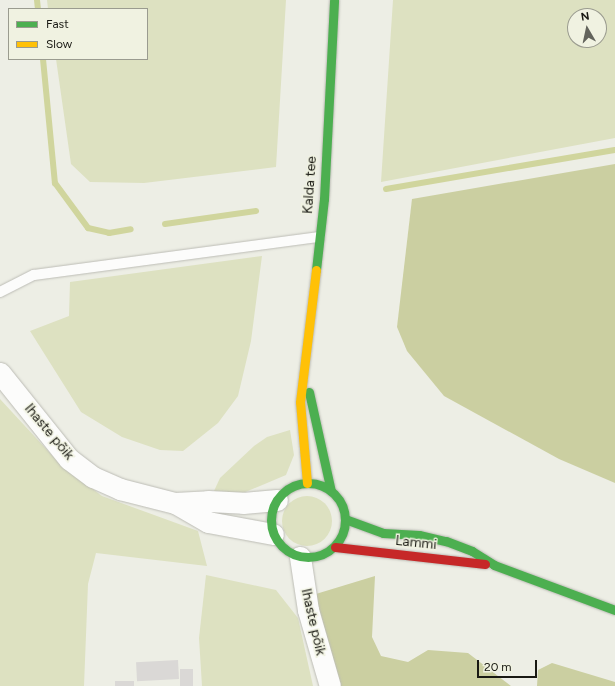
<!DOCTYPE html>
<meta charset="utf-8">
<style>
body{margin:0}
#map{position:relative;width:615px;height:686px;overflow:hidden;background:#edeee5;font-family:Figtree,sans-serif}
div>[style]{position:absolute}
.green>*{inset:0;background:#dde1c1}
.round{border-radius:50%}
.forest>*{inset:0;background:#cbcfa1}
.stream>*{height:6px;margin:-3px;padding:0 3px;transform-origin:3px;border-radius:3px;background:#d0d59d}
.building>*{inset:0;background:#dad8d6;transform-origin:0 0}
.roads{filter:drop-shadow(0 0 1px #bcbcb5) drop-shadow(0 0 1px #bcbcb5)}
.lane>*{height:10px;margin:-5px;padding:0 5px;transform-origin:5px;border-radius:5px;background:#fcfcfb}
.street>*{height:21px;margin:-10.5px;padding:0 10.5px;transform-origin:10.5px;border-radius:10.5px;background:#fcfcfb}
.fast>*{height:9px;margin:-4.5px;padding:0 4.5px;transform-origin:4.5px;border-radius:4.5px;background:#4caf50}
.fast>.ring{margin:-4.5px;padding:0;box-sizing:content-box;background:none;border:9px solid #4caf50;border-radius:50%}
.slow>*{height:9px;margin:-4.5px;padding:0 4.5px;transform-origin:4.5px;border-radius:4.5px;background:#ffc107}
.jam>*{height:9px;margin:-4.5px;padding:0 4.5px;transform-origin:4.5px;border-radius:4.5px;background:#c62828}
span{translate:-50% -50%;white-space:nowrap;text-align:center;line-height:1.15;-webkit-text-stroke:3px #f0f2e1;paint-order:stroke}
.street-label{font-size:14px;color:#191913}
.legend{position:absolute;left:8px;top:8px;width:140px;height:52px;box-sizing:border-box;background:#f0f2e1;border:1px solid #9a9b8f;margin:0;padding:5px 7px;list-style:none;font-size:12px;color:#191913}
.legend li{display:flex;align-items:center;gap:8px;height:20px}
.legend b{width:20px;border:1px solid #9a9b8f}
.north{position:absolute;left:567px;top:8px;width:40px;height:40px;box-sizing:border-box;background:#f0f2e1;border:1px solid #9a9b8f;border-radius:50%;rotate:351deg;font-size:11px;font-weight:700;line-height:16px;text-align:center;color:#191913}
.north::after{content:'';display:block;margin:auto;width:14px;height:18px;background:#63645c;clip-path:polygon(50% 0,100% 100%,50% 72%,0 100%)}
.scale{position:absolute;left:477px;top:660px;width:60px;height:18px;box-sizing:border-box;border:2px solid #191913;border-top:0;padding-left:5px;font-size:12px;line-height:14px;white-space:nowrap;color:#191913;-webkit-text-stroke:3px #f0f2e1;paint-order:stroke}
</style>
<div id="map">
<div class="green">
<div style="clip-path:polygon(47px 0,286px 0,276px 167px,144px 183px,90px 182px,71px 164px,56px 59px,147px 59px,147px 9px,48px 9px)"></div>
<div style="clip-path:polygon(evenodd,393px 0,615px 0,615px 138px,381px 182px,393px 0,575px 16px,599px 16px,599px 40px,575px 40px,575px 16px)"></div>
<div style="clip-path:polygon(262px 256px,251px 341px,238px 396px,218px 423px,183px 451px,160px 450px,122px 437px,81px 412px,30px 331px,69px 316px,70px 282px)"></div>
<div style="clip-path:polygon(0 399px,61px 465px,102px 496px,198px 531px,207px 566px,96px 553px,88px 584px,84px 686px,0 686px)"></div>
<div style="clip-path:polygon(290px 430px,294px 455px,286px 475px,243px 493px,214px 491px,220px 478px,254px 446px,267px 437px)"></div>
<div class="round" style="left:282px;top:496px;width:50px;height:50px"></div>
<div style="clip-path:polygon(206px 575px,276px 590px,298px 618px,313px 686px,202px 686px,199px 638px)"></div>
</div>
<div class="forest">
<div style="clip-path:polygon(615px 164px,615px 483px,559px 459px,444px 396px,407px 351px,397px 327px,412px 199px)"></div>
<div style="clip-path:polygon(375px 576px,372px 637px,381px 656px,408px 662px,428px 650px,468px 653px,511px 686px,330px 686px,306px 597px)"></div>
<div style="clip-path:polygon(552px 663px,615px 682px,615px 686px,537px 686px,538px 670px)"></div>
</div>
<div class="stream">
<div style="left:37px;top:0;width:9px;rotate:84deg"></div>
<div style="left:43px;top:59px;width:125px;rotate:84.5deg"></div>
<div style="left:55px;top:183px;width:56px;rotate:53.7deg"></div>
<div style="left:88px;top:228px;width:22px;rotate:13deg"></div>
<div style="left:109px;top:233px;width:22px;rotate:-10deg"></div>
<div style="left:386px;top:189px;width:232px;rotate:-9.7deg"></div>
<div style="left:165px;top:224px;width:92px;rotate:-8.1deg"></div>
</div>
<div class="building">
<div style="left:178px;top:660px;width:19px;height:42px;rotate:87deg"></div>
<div style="left:180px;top:669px;width:13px;height:17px"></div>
<div style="left:115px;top:681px;width:19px;height:5px"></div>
</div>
<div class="roads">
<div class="lane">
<div style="left:0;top:292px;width:38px;rotate:-27deg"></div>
<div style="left:34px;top:275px;width:288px;rotate:-7.6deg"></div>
</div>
<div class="street">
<div style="left:0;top:373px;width:110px;rotate:51.3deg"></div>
<div style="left:69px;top:459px;width:30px;rotate:37deg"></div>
<div style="left:93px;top:477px;width:30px;rotate:24deg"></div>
<div style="left:120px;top:489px;width:57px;rotate:14.3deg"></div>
<div style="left:175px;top:503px;width:38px;rotate:30deg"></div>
<div style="left:208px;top:522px;width:66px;rotate:10.5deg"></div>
<div style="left:175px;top:503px;width:33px;rotate:-3deg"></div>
<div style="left:208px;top:501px;width:35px;rotate:3deg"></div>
<div style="left:243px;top:503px;width:34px;rotate:-5deg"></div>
<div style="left:300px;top:557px;width:54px;rotate:81.4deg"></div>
<div style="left:308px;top:610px;width:79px;rotate:73.9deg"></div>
</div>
<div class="fast">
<div style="left:316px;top:270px;width:71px;rotate:-83.6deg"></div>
<div style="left:324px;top:199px;width:199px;rotate:-87.1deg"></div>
<div style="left:309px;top:392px;width:101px;rotate:77.5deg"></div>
<div class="ring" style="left:271px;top:483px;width:65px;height:65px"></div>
<div style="left:345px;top:519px;width:40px;rotate:20.2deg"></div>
<div style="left:383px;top:533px;width:36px;rotate:3deg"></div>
<div style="left:419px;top:535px;width:28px;rotate:13deg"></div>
<div style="left:446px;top:541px;width:28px;rotate:21deg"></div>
<div style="left:472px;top:551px;width:26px;rotate:32deg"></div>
<div style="left:494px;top:565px;width:129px;rotate:20.4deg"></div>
</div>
<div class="slow">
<div style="left:307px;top:483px;width:81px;rotate:-94.9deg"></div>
<div style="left:300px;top:402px;width:133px;rotate:-83.1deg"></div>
</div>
<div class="jam">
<div style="left:335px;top:547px;width:151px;rotate:6.5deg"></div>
</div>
</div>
<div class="street-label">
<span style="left:310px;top:185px;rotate:-86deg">Kalda tee</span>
<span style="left:49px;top:432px;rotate:50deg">Ihaste põik</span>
<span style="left:416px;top:543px;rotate:6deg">Lammi</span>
<span style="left:313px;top:622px;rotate:77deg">Ihaste põik</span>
</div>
<ul class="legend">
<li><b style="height:5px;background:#4caf50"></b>Fast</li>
<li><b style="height:5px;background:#ffc107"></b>Slow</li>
</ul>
<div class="north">N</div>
<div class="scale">20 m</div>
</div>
